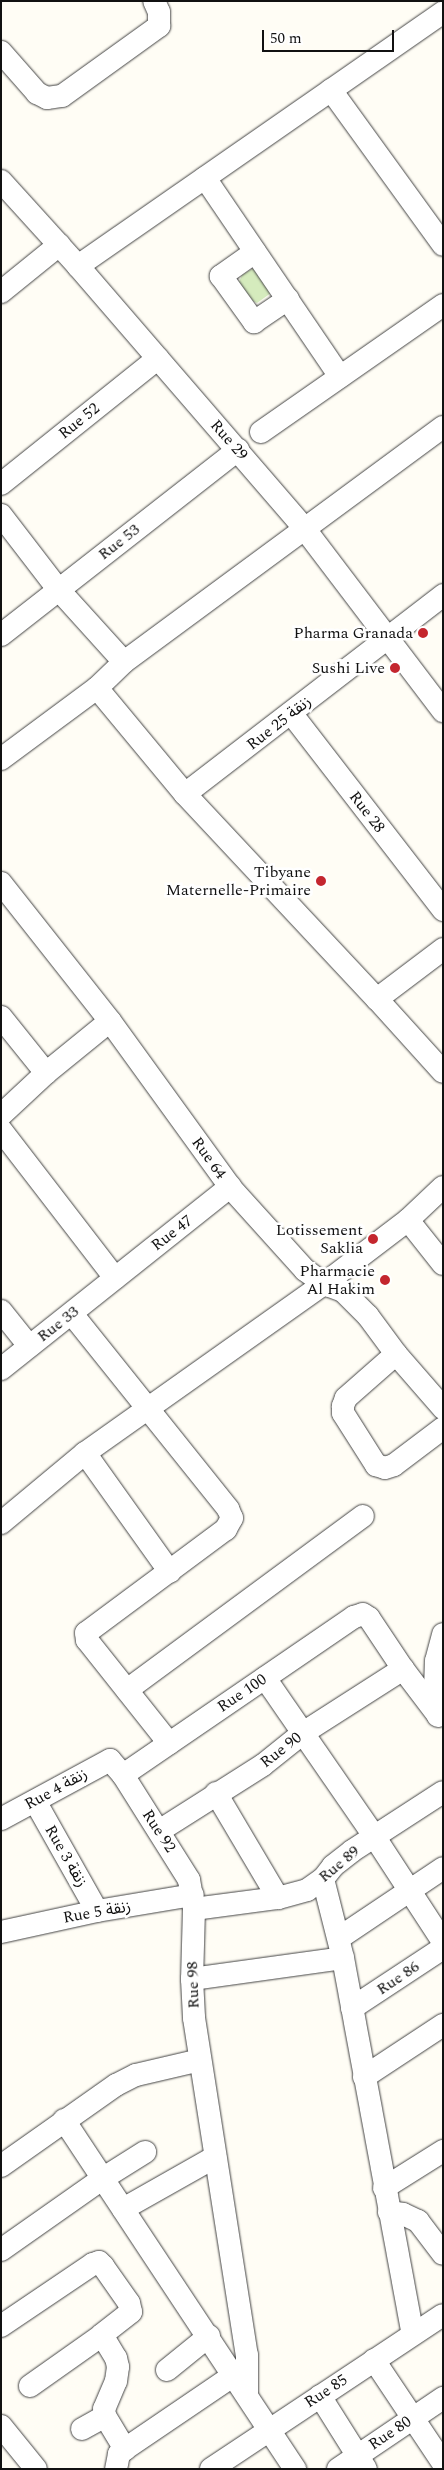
<!DOCTYPE html>
<meta charset="utf-8">
<style>
body{margin:0}
#map{position:relative;width:444px;height:2470px;overflow:hidden;background:#fffdf5;font-family:Spectral,"Noto Sans Arabic",serif}
div>[style]{position:absolute}
.green>*{inset:0;background:#d5ebbd}
.roads{filter:drop-shadow(0 0 1px #444) drop-shadow(0 0 1px #444)}
.minor>*{height:22px;margin:-11px;padding:0 11px;transform-origin:11px;border-radius:11px;background:#fff}
.dots>*{width:14px;height:14px;translate:-50% -50%;box-sizing:border-box;border:2px solid #fff;border-radius:50%}
span{translate:-50% -50%;white-space:nowrap;text-align:center;line-height:1.15;-webkit-text-stroke:5px #fff;paint-order:stroke}
.street-label{font-size:16px;color:#111}
.poi-label{font-size:16px;color:#111}
.right{translate:-100% -50%;text-align:right}
.frame{position:absolute;inset:0;border:2px solid #111;pointer-events:none}
.scale{position:absolute;left:262px;top:30px;width:132px;height:22px;box-sizing:border-box;border:2px solid #111;border-top:0;padding-left:6px;font-size:15px;line-height:18px;white-space:nowrap;color:#111;-webkit-text-stroke:4px #fff;paint-order:stroke}
</style>
<div id="map">
<div class="green">
<div style="clip-path:polygon(252px 269px,255px 269px,271px 293px,257px 303px,253px 301px,239px 282px,242px 275px)"></div>
</div>
<div class="roads">
<div class="minor">
<div style="left:1px;top:52px;width:55px;rotate:48.7deg"></div>
<div style="left:37px;top:93px;width:11px;rotate:27deg"></div>
<div style="left:47px;top:98px;width:15px;rotate:-8deg"></div>
<div style="left:62px;top:96px;width:120px;rotate:-35.8deg"></div>
<div style="left:159px;top:26px;width:14px;rotate:-90deg"></div>
<div style="left:159px;top:12px;width:12px;rotate:-114deg"></div>
<div style="left:331px;top:90px;width:191px;rotate:54.1deg"></div>
<div style="left:205px;top:178px;width:240px;rotate:55.8deg"></div>
<div style="left:1px;top:181px;width:115px;rotate:47.8deg"></div>
<div style="left:78px;top:266px;width:346px;rotate:49.2deg"></div>
<div style="left:304px;top:528px;width:230px;rotate:52.8deg"></div>
<div style="left:255px;top:252px;width:42px;rotate:144.8deg"></div>
<div style="left:221px;top:276px;width:57px;rotate:54.3deg"></div>
<div style="left:254px;top:322px;width:41px;rotate:-34.1deg"></div>
<div style="left:78px;top:266px;width:445px;rotate:-34.8deg"></div>
<div style="left:1px;top:292px;width:75px;rotate:-39deg"></div>
<div style="left:261px;top:432px;width:222px;rotate:-34.9deg"></div>
<div style="left:1px;top:484px;width:201px;rotate:-38.7deg"></div>
<div style="left:1px;top:515px;width:93px;rotate:52.4deg"></div>
<div style="left:58px;top:589px;width:98px;rotate:47.9deg"></div>
<div style="left:1px;top:635px;width:301px;rotate:-38deg"></div>
<div style="left:97px;top:688px;width:138px;rotate:50.3deg"></div>
<div style="left:185px;top:794px;width:281px;rotate:46.9deg"></div>
<div style="left:377px;top:999px;width:98px;rotate:47.9deg"></div>
<div style="left:291px;top:713px;width:249px;rotate:52.3deg"></div>
<div style="left:1px;top:759px;width:119px;rotate:-36.5deg"></div>
<div style="left:97px;top:688px;width:37px;rotate:-44deg"></div>
<div style="left:124px;top:662px;width:396px;rotate:-36.4deg"></div>
<div style="left:185px;top:794px;width:326px;rotate:-37.6deg"></div>
<div style="left:1px;top:883px;width:176px;rotate:51.7deg"></div>
<div style="left:110px;top:1021px;width:205px;rotate:54.1deg"></div>
<div style="left:230px;top:1187px;width:112px;rotate:47.9deg"></div>
<div style="left:305px;top:1270px;width:24px;rotate:36deg"></div>
<div style="left:324px;top:1284px;width:20px;rotate:20deg"></div>
<div style="left:343px;top:1291px;width:35px;rotate:45deg"></div>
<div style="left:368px;top:1316px;width:47px;rotate:53.6deg"></div>
<div style="left:396px;top:1354px;width:72px;rotate:49deg"></div>
<div style="left:377px;top:999px;width:83px;rotate:-37.1deg"></div>
<div style="left:1px;top:1017px;width:72px;rotate:51.2deg"></div>
<div style="left:1px;top:1115px;width:62px;rotate:-43deg"></div>
<div style="left:46px;top:1073px;width:82px;rotate:-39.1deg"></div>
<div style="left:1px;top:1130px;width:187px;rotate:52.4deg"></div>
<div style="left:408px;top:1220px;width:56px;rotate:51.5deg"></div>
<div style="left:1px;top:1311px;width:45px;rotate:51.3deg"></div>
<div style="left:72px;top:1314px;width:250px;rotate:51.3deg"></div>
<div style="left:228px;top:1509px;width:10px;rotate:66deg"></div>
<div style="left:232px;top:1518px;width:13px;rotate:119deg"></div>
<div style="left:226px;top:1529px;width:174px;rotate:143.4deg"></div>
<div style="left:86px;top:1633px;width:7px;rotate:82deg"></div>
<div style="left:87px;top:1640px;width:132px;rotate:51.5deg"></div>
<div style="left:396px;top:1354px;width:67px;rotate:138.7deg"></div>
<div style="left:346px;top:1398px;width:9px;rotate:111deg"></div>
<div style="left:343px;top:1406px;width:7px;rotate:90deg"></div>
<div style="left:343px;top:1413px;width:62px;rotate:57.6deg"></div>
<div style="left:376px;top:1465px;width:9px;rotate:18deg"></div>
<div style="left:385px;top:1468px;width:9px;rotate:-18deg"></div>
<div style="left:394px;top:1465px;width:61px;rotate:-37.1deg"></div>
<div style="left:1px;top:1369px;width:293px;rotate:-38.5deg"></div>
<div style="left:85px;top:1453px;width:146px;rotate:54.5deg"></div>
<div style="left:1px;top:1523px;width:109px;rotate:-39.8deg"></div>
<div style="left:85px;top:1453px;width:293px;rotate:-35.3deg"></div>
<div style="left:324px;top:1284px;width:106px;rotate:-37.3deg"></div>
<div style="left:408px;top:1220px;width:48px;rotate:-43.3deg"></div>
<div style="left:265px;top:1678px;width:192px;rotate:55.4deg"></div>
<div style="left:374px;top:1836px;width:126px;rotate:56.9deg"></div>
<div style="left:127px;top:1690px;width:293px;rotate:-36.4deg"></div>
<div style="left:438px;top:1716px;width:27px;rotate:-96deg"></div>
<div style="left:435px;top:1689px;width:28px;rotate:-88deg"></div>
<div style="left:436px;top:1661px;width:28px;rotate:-75deg"></div>
<div style="left:123px;top:1775px;width:280px;rotate:-34.4deg"></div>
<div style="left:354px;top:1617px;width:9px;rotate:-18deg"></div>
<div style="left:363px;top:1614px;width:7px;rotate:34deg"></div>
<div style="left:369px;top:1618px;width:61px;rotate:56.3deg"></div>
<div style="left:403px;top:1669px;width:56px;rotate:52.9deg"></div>
<div style="left:216px;top:1793px;width:122px;rotate:59.4deg"></div>
<div style="left:35px;top:1801px;width:126px;rotate:60.6deg"></div>
<div style="left:1px;top:1819px;width:124px;rotate:-28.4deg"></div>
<div style="left:110px;top:1760px;width:20px;rotate:49deg"></div>
<div style="left:123px;top:1775px;width:124px;rotate:57.8deg"></div>
<div style="left:189px;top:1880px;width:29px;rotate:80deg"></div>
<div style="left:194px;top:1909px;width:70px;rotate:91.6deg"></div>
<div style="left:192px;top:1979px;width:39px;rotate:87deg"></div>
<div style="left:194px;top:2018px;width:341px;rotate:81.1deg"></div>
<div style="left:247px;top:2355px;width:40px;rotate:90deg"></div>
<div style="left:159px;top:1831px;width:123px;rotate:-32.4deg"></div>
<div style="left:263px;top:1765px;width:51px;rotate:-38.7deg"></div>
<div style="left:303px;top:1733px;width:119px;rotate:-32.6deg"></div>
<div style="left:323px;top:1879px;width:81px;rotate:75.8deg"></div>
<div style="left:343px;top:1958px;width:382px;rotate:79.5deg"></div>
<div style="left:194px;top:1909px;width:85px;rotate:-7.5deg"></div>
<div style="left:278px;top:1898px;width:30px;rotate:-15deg"></div>
<div style="left:307px;top:1890px;width:19px;rotate:-35deg"></div>
<div style="left:323px;top:1879px;width:16px;rotate:-52deg"></div>
<div style="left:333px;top:1866px;width:24px;rotate:-38deg"></div>
<div style="left:352px;top:1851px;width:108px;rotate:-33deg"></div>
<div style="left:1px;top:1932px;width:98px;rotate:-12.3deg"></div>
<div style="left:97px;top:1911px;width:97px;rotate:-9.5deg"></div>
<div style="left:339px;top:1938px;width:125px;rotate:-33.9deg"></div>
<div style="left:192px;top:1979px;width:152px;rotate:-7.9deg"></div>
<div style="left:352px;top:2008px;width:109px;rotate:-33.4deg"></div>
<div style="left:364px;top:2077px;width:95px;rotate:-33.4deg"></div>
<div style="left:64px;top:2120px;width:419px;rotate:56.5deg"></div>
<div style="left:1px;top:2166px;width:141px;rotate:-35.2deg"></div>
<div style="left:116px;top:2085px;width:22px;rotate:-27deg"></div>
<div style="left:136px;top:2075px;width:66px;rotate:-13.2deg"></div>
<div style="left:384px;top:2188px;width:70px;rotate:-32.1deg"></div>
<div style="left:123px;top:2209px;width:106px;rotate:-29.5deg"></div>
<div style="left:389px;top:2212px;width:14px;rotate:8deg"></div>
<div style="left:403px;top:2214px;width:17px;rotate:25deg"></div>
<div style="left:418px;top:2221px;width:41px;rotate:52.9deg"></div>
<div style="left:1px;top:2250px;width:123px;rotate:-35.1deg"></div>
<div style="left:102px;top:2179px;width:51px;rotate:-32.1deg"></div>
<div style="left:1px;top:2326px;width:111px;rotate:-34deg"></div>
<div style="left:93px;top:2264px;width:6px;rotate:-18deg"></div>
<div style="left:99px;top:2262px;width:6px;rotate:45deg"></div>
<div style="left:103px;top:2266px;width:45px;rotate:54.9deg"></div>
<div style="left:129px;top:2303px;width:9px;rotate:77deg"></div>
<div style="left:131px;top:2312px;width:37px;rotate:142deg"></div>
<div style="left:102px;top:2335px;width:27px;rotate:59deg"></div>
<div style="left:116px;top:2358px;width:9px;rotate:77deg"></div>
<div style="left:118px;top:2367px;width:14px;rotate:98deg"></div>
<div style="left:116px;top:2381px;width:30px;rotate:113deg"></div>
<div style="left:104px;top:2409px;width:7px;rotate:82deg"></div>
<div style="left:105px;top:2416px;width:39px;rotate:59deg"></div>
<div style="left:125px;top:2449px;width:8px;rotate:140deg"></div>
<div style="left:119px;top:2454px;width:15px;rotate:101deg"></div>
<div style="left:374px;top:2360px;width:124px;rotate:56.2deg"></div>
<div style="left:167px;top:2370px;width:54px;rotate:-39deg"></div>
<div style="left:30px;top:2386px;width:88px;rotate:-35.3deg"></div>
<div style="left:320px;top:2396px;width:86px;rotate:57.8deg"></div>
<div style="left:1px;top:2426px;width:55px;rotate:50.9deg"></div>
<div style="left:82px;top:2429px;width:26px;rotate:-29deg"></div>
<div style="left:125px;top:2449px;width:132px;rotate:-34.2deg"></div>
<div style="left:211px;top:2469px;width:278px;rotate:-33.6deg"></div>
<div style="left:338px;top:2469px;width:127px;rotate:-34.1deg"></div>
</div>
</div>
<div class="dots">
<div style="left:423px;top:633px;background:#c4262e"></div>
<div style="left:395px;top:668px;background:#c4262e"></div>
<div style="left:321px;top:881px;background:#c4262e"></div>
<div style="left:373px;top:1239px;background:#c4262e"></div>
<div style="left:385px;top:1280px;background:#c4262e"></div>
</div>
<div class="street-label">
<span style="left:79px;top:421px;rotate:-39deg">Rue 52</span>
<span style="left:229px;top:440px;rotate:49deg">Rue 29</span>
<span style="left:119px;top:542px;rotate:-38deg">Rue 53</span>
<span style="left:279px;top:723px;rotate:-38deg">Rue 25 زنقة</span>
<span style="left:367px;top:812px;rotate:52deg">Rue 28</span>
<span style="left:209px;top:1158px;rotate:54deg">Rue 64</span>
<span style="left:172px;top:1233px;rotate:-38deg">Rue 47</span>
<span style="left:58px;top:1324px;rotate:-38deg">Rue 33</span>
<span style="left:242px;top:1693px;rotate:-34deg">Rue 100</span>
<span style="left:281px;top:1750px;rotate:-38deg">Rue 90</span>
<span style="left:56px;top:1789px;rotate:-29deg">Rue 4 زنقة</span>
<span style="left:159px;top:1831px;rotate:57deg">Rue 92</span>
<span style="left:66px;top:1856px;rotate:60deg">Rue 3 زنقة</span>
<span style="left:339px;top:1864px;rotate:-40deg">Rue 89</span>
<span style="left:97px;top:1912px;rotate:-10deg">Rue 5 زنقة</span>
<span style="left:398px;top:1978px;rotate:-34deg">Rue 86</span>
<span style="left:193px;top:1985px;rotate:-92deg">Rue 98</span>
<span style="left:326px;top:2391px;rotate:-33deg">Rue 85</span>
<span style="left:390px;top:2433px;rotate:-34deg">Rue 80</span>
</div>
<div class="poi-label">
<span class="right" style="left:413px;top:633px">Pharma Granada</span>
<span class="right" style="left:385px;top:668px">Sushi Live</span>
<span class="right" style="left:311px;top:881px">Tibyane<br>Maternelle-Primaire</span>
<span class="right" style="left:363px;top:1239px">Lotissement<br>Saklia</span>
<span class="right" style="left:375px;top:1280px">Pharmacie<br>Al Hakim</span>
</div>
<div class="frame"></div>
<div class="scale">50 m</div>
</div>
